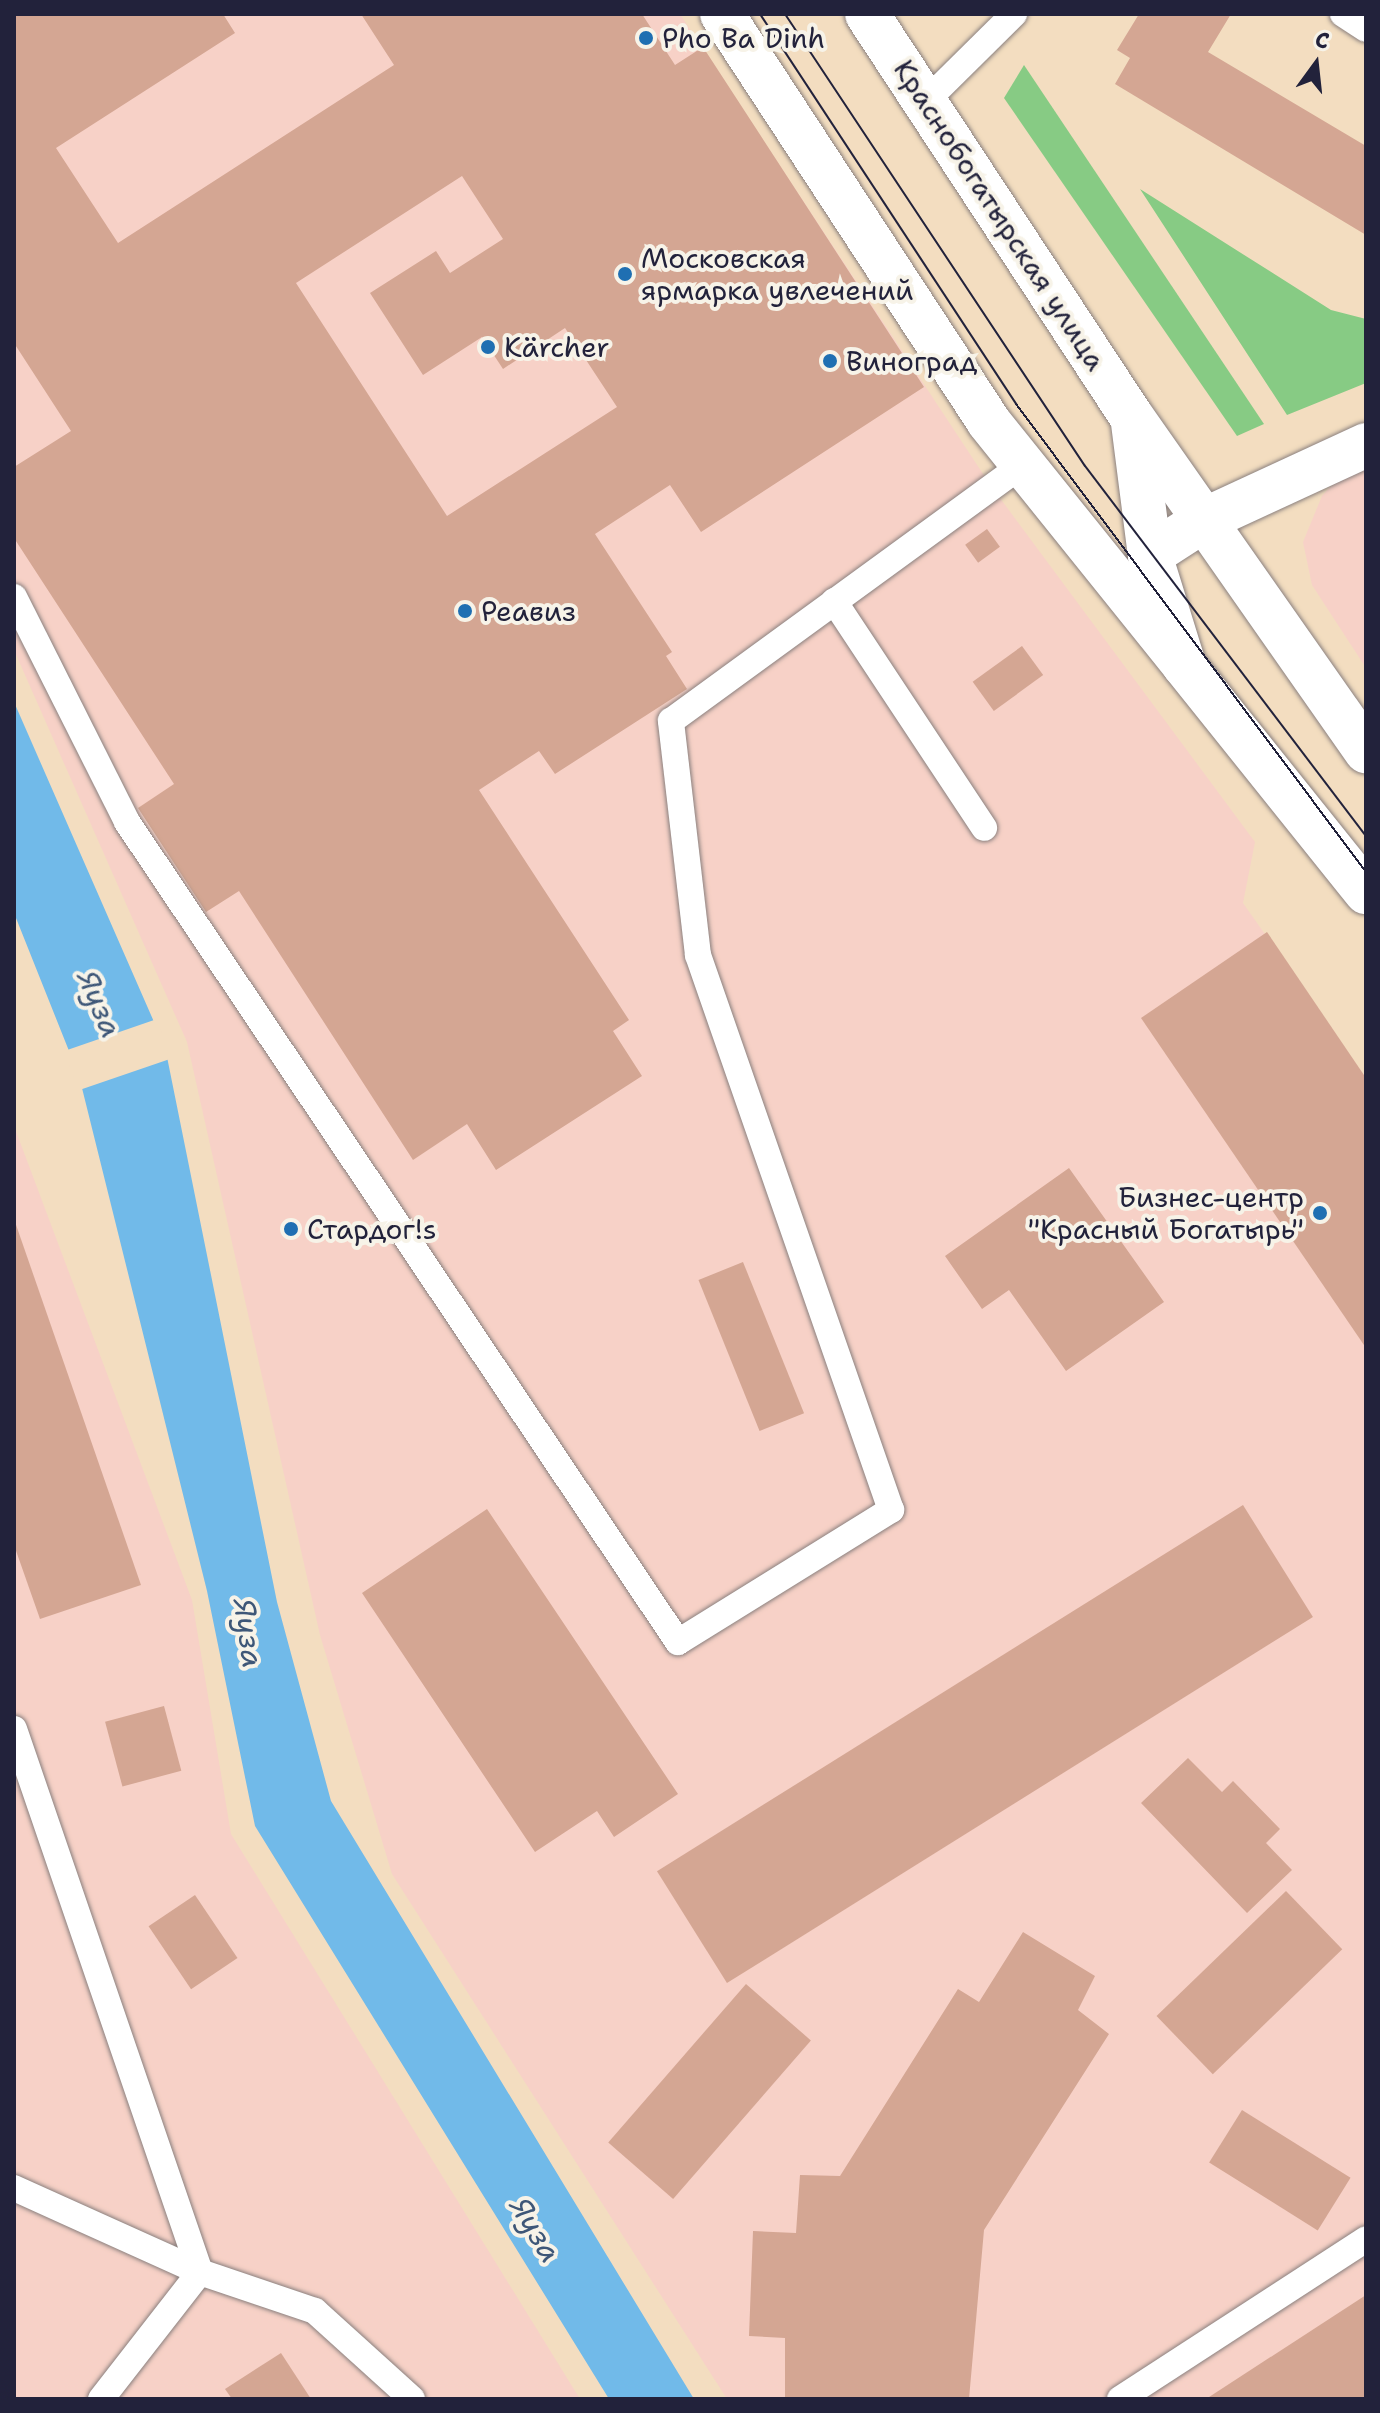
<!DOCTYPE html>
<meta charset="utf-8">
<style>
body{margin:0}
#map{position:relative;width:1380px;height:2413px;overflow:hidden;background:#f3ddc0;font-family:"Shantell Sans",sans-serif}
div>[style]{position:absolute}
.built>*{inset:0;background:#f7d1c7}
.green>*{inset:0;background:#87cb84}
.water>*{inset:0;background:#71bae9}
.pier>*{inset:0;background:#f3ddc0;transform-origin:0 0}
.building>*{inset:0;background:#d4a693;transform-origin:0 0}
.roads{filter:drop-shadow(0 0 2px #8a807e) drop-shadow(0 0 2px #8a807e)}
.service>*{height:26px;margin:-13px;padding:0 13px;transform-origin:13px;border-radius:13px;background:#fff}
.minor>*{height:44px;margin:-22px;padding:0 22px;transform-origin:22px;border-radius:22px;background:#fff}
.secondary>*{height:44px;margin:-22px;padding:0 22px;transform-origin:22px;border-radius:22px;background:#fff}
.tram>*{height:2px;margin:-1px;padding:0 1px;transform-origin:1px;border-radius:1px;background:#22223b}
.dots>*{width:22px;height:22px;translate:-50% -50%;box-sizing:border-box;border:4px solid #f7f3e8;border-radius:50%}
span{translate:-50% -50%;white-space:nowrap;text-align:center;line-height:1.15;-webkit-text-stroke:8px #f7f3e8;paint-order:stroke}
.poi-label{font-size:28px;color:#22223b}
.left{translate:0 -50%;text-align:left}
.right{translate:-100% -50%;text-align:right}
.street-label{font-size:28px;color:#22223b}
.water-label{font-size:30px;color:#3e5778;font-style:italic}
.frame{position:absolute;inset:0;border:16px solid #22223b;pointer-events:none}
.north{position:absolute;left:1276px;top:24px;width:80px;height:80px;-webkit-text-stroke:6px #f7f3e8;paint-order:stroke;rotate:15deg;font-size:22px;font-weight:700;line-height:32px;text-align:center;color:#22223b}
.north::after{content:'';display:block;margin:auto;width:28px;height:36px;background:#22223b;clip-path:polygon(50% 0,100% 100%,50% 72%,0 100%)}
</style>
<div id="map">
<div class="built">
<div style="clip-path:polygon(14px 14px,680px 14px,991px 486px,1255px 842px,1243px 903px,1366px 1078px,1366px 2399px,727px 2399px,392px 1874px,320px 1635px,187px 1042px,14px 650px)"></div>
<div style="clip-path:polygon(1366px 466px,1366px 668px,1312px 585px,1303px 542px,1322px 496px,1341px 475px)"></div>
<div style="clip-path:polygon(14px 1126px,192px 1600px,231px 1834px,580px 2399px,14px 2399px)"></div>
</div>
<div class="green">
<div style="clip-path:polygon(1024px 65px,1264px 424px,1237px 436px,1004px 98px)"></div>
<div style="clip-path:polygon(1140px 189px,1331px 310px,1366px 319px,1366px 383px,1287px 415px)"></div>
</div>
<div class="water">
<div style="clip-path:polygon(14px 702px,165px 1047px,277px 1602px,331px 1801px,694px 2399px,609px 2399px,255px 1826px,207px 1591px,79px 1076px,14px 913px)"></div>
</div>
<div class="pier">
<div style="left:157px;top:1019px;width:42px;height:98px;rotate:71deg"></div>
</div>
<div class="building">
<div style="clip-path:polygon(evenodd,14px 14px,223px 14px,235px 33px,56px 148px,118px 243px,394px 65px,361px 14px,642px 14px,675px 65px,703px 47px,924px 387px,701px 532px,670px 485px,595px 534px,672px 652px,666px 656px,687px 689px,555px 774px,539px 751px,479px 790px,629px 1020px,613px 1031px,642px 1076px,496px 1170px,467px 1124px,413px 1160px,239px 891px,206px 912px,138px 808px,174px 784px,14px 538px,14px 467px,71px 431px,14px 343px,14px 14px,462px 176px,503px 239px,450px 273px,436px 251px,370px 293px,423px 375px,482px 337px,503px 369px,565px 328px,617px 407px,447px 516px,296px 283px,462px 176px)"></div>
<div style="clip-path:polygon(1139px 14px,1231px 14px,1208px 52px,1366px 146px,1366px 235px,1115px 84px,1130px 58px,1117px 50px)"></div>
<div style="left:987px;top:529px;width:22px;height:27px;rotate:54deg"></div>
<div style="left:1022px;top:646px;width:36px;height:61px;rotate:54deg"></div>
<div style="clip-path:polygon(1267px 932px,1366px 1078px,1366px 1348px,1141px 1018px)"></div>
<div style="clip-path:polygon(1069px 1168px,1164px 1302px,1066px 1371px,1009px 1290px,982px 1309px,945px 1256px)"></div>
<div style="clip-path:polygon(14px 1219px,141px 1585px,40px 1619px,14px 1545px)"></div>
<div style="left:743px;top:1262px;width:163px;height:48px;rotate:68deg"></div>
<div style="left:1243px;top:1505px;width:132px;height:691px;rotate:58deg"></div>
<div style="clip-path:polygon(487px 1509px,678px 1794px,614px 1837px,597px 1811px,535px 1852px,362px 1593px)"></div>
<div style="left:164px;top:1706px;width:67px;height:61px;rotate:75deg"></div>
<div style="clip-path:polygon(1188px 1758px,1222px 1792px,1233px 1781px,1280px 1829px,1266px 1843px,1292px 1870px,1247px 1913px,1141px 1803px)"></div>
<div style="left:1286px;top:1891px;width:81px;height:180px;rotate:46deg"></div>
<div style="left:195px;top:1895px;width:76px;height:56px;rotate:56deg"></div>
<div style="clip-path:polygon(1023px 1932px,1095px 1976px,1078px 2010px,1109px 2034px,984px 2230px,969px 2399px,785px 2399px,785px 2338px,749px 2336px,753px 2231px,796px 2233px,800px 2175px,840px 2176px,958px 1989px,979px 2002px)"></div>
<div style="left:746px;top:1984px;width:86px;height:210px;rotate:41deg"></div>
<div style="left:1242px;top:2110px;width:128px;height:62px;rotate:32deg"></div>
<div style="clip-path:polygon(1366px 2295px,1366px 2399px,1206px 2399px)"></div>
<div style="clip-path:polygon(281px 2353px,311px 2399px,232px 2399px,225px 2389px)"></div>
</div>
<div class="roads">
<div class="service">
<div style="left:1343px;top:14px;width:27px;rotate:33deg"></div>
<div style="left:926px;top:101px;width:124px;rotate:-44.7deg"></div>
<div style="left:14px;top:597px;width:252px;rotate:63.3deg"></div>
<div style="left:127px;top:822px;width:988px;rotate:56.1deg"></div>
<div style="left:678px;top:1642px;width:251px;rotate:-31.8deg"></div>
<div style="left:891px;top:1510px;width:588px;rotate:-109.18deg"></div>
<div style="left:698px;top:955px;width:236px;rotate:-96.6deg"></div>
<div style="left:671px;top:721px;width:433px;rotate:-36.1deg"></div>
<div style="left:834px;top:601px;width:272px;rotate:56.5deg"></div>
<div style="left:14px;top:1729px;width:574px;rotate:71.09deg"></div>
<div style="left:200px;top:2272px;width:161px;rotate:127.9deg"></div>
<div style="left:14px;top:2188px;width:204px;rotate:24.3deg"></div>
<div style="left:200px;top:2272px;width:121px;rotate:18.7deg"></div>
<div style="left:315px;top:2311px;width:131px;rotate:42.2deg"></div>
<div style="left:1120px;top:2399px;width:293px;rotate:-33deg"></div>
</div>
<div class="minor">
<div style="left:722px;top:14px;width:486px;rotate:56.8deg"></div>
<div style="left:988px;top:421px;width:313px;rotate:51.2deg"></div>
<div style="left:1150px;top:555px;width:64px;rotate:-32.9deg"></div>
<div style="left:1204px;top:520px;width:179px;rotate:-24.8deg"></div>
</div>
<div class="secondary">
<div style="left:867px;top:14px;width:482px;rotate:56.7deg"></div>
<div style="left:1132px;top:417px;width:408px;rotate:55deg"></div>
<div style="left:1133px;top:423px;width:133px;rotate:82.7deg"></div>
<div style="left:1150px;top:555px;width:115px;rotate:72.8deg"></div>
<div style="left:1184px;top:665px;width:291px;rotate:51.3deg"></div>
</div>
</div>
<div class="tram">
<div style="left:760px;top:14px;width:467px;rotate:56.7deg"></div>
<div style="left:1016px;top:404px;width:584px;rotate:53.21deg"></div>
<div style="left:785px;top:14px;width:542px;rotate:56.43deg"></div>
<div style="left:1085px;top:466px;width:465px;rotate:52.8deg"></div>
</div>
<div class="dots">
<div style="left:646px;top:38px;background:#1f6fb2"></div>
<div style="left:625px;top:274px;background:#1f6fb2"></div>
<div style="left:488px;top:347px;background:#1f6fb2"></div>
<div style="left:830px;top:361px;background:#1f6fb2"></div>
<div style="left:465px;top:611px;background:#1f6fb2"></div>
<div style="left:1320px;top:1213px;background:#1f6fb2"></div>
<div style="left:291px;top:1229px;background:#1f6fb2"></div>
</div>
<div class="poi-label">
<span class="left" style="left:662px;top:38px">Pho Ba Dinh</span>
<span class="left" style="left:641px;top:274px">Московская<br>ярмарка увлечений</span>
<span class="left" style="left:504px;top:347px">Kärcher</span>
<span class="left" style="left:846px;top:361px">Виноград</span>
<span class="left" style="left:481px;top:611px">Реавиз</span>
<span class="right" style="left:1304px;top:1213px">Бизнес-центр<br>"Красный Богатырь"</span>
<span class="left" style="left:307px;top:1229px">Стардог!s</span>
</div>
<div class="street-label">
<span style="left:1000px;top:215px;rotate:57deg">Краснобогатырская улица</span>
</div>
<div class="water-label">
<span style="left:99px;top:1004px;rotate:67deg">Яуза</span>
<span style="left:248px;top:1633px;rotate:82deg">Яуза</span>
<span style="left:535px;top:2230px;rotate:59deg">Яуза</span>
</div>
<div class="frame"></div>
<div class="north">С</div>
</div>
